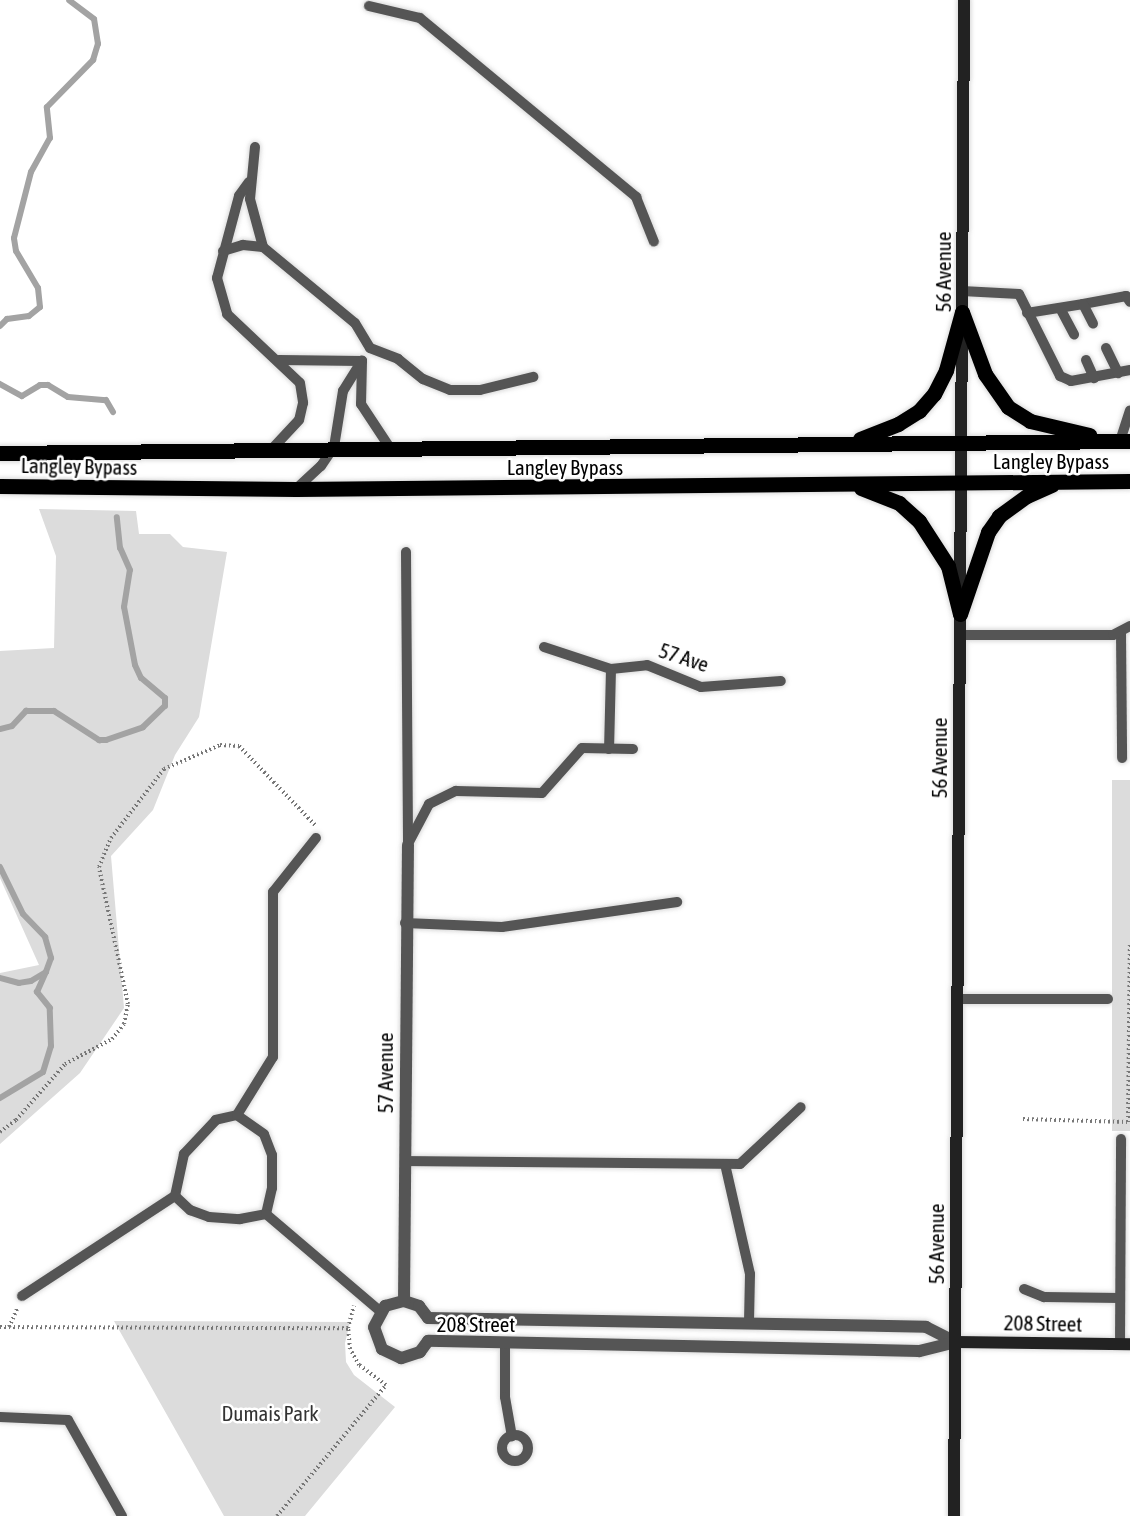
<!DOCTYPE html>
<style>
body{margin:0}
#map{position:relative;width:1130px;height:1516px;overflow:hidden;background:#fff;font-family:"Asap Condensed",sans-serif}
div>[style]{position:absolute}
.green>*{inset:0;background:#dcdcdc;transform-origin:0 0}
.stream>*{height:6px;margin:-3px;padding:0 3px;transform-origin:3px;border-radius:3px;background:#a3a3a3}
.path>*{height:4px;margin-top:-2px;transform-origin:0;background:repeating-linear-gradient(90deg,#777 0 1.5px,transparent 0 4.5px)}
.roads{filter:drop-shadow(0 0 2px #dbdbdb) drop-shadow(0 0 2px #dbdbdb)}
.lane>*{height:10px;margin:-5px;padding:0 5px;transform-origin:5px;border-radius:5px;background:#555}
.lane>.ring{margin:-5px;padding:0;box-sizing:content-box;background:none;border:10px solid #555;border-radius:50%}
.street>*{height:12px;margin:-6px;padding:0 6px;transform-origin:6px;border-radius:6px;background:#555}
.secondary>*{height:12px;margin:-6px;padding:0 6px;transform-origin:6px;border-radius:6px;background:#222}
.primary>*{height:15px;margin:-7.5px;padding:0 7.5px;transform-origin:7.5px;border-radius:7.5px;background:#000}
span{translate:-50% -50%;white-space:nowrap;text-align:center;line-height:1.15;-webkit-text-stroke:5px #fff;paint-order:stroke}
.street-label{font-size:21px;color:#000}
.park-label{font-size:21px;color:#333}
</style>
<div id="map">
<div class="green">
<div style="clip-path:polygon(39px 509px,136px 511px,139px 534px,170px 534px,183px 547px,227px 552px,199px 717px,175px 755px,153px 810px,111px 856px,124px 1008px,80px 1073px,0 1144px,0 973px,39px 965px,0 878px,0 651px,54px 648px,56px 556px)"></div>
<div style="left:1112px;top:780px;width:18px;height:351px"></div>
<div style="clip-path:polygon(114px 1321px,350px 1322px,345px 1343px,346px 1362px,354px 1375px,395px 1407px,305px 1516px,224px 1516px)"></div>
</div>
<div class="stream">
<div style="left:0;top:326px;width:10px;rotate:-45deg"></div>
<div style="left:7px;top:319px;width:22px;rotate:-8deg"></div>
<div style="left:29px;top:316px;width:14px;rotate:-39deg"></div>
<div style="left:40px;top:307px;width:19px;rotate:-96deg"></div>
<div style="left:38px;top:288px;width:43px;rotate:-120.7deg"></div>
<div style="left:16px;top:251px;width:13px;rotate:-99deg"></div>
<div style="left:14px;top:238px;width:68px;rotate:-75.6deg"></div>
<div style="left:31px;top:172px;width:39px;rotate:-61deg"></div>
<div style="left:50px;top:138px;width:31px;rotate:-96deg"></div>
<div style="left:47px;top:107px;width:66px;rotate:-45.6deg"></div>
<div style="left:93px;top:60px;width:17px;rotate:-73deg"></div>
<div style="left:98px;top:44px;width:25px;rotate:-99deg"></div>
<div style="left:94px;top:19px;width:31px;rotate:-143deg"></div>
<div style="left:0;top:384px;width:25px;rotate:29deg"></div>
<div style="left:22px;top:396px;width:21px;rotate:-31deg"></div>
<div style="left:40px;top:385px;width:8px"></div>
<div style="left:48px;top:385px;width:23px;rotate:31deg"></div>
<div style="left:68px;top:397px;width:38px;rotate:5deg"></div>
<div style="left:106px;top:400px;width:14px;rotate:60deg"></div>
<div style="left:0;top:729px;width:12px;rotate:-14deg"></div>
<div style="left:12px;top:726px;width:21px;rotate:-47deg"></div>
<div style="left:26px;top:711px;width:28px"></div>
<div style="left:54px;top:711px;width:54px;rotate:32.8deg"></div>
<div style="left:99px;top:740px;width:7px"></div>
<div style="left:106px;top:740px;width:39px;rotate:-19deg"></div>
<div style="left:143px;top:727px;width:30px;rotate:-44deg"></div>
<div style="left:165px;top:706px;width:8px;rotate:-90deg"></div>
<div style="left:165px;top:698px;width:31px;rotate:-140deg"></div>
<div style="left:141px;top:678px;width:14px;rotate:-115deg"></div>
<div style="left:135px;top:665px;width:59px;rotate:-100.7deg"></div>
<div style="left:124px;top:607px;width:37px;rotate:-81deg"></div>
<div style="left:130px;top:570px;width:24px;rotate:-114deg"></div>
<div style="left:120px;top:548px;width:31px;rotate:-96deg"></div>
<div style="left:0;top:867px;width:52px;rotate:63.9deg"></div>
<div style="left:23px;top:914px;width:32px;rotate:46deg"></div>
<div style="left:45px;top:937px;width:22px;rotate:74deg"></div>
<div style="left:51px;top:958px;width:15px;rotate:110deg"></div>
<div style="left:46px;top:972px;width:17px;rotate:149deg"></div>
<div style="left:31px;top:981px;width:12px;rotate:171deg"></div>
<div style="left:19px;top:983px;width:20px;rotate:-165deg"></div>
<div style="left:0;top:1098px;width:50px;rotate:-31.2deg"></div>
<div style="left:43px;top:1072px;width:27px;rotate:-73deg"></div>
<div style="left:51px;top:1046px;width:38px;rotate:-92deg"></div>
<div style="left:50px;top:1008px;width:21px;rotate:-129deg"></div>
<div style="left:37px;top:992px;width:22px;rotate:-66deg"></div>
</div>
<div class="path">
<div style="left:1023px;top:1119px;width:104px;rotate:1.7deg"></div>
<div style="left:1128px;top:1122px;width:177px;rotate:-89.4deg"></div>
<div style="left:0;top:1132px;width:20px;rotate:-37deg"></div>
<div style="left:16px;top:1120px;width:74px;rotate:-48.8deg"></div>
<div style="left:65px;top:1064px;width:53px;rotate:-28deg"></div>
<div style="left:112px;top:1039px;width:19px;rotate:-51deg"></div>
<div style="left:124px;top:1024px;width:20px;rotate:-79deg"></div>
<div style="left:128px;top:1004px;width:140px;rotate:-102deg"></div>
<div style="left:99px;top:867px;width:31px;rotate:-68deg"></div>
<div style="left:111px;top:838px;width:87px;rotate:-52.5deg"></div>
<div style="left:164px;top:769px;width:61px;rotate:-23.2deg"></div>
<div style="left:220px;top:745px;width:19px;rotate:3deg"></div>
<div style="left:239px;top:746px;width:110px;rotate:46.1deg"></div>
<div style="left:0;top:1327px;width:348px;rotate:0.2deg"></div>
<div style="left:348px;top:1328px;width:23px;rotate:-75deg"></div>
<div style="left:9px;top:1327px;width:20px;rotate:-66deg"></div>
<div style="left:277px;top:1516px;width:170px;rotate:-50.2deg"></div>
<div style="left:386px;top:1385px;width:34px;rotate:-143deg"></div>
<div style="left:359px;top:1365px;width:18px;rotate:-119deg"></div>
<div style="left:350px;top:1349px;width:21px;rotate:-95deg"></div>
</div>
<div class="roads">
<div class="lane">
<div style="left:369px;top:6px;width:52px;rotate:13.2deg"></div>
<div style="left:420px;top:18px;width:281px;rotate:39.6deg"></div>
<div style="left:636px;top:197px;width:48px;rotate:68.2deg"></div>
<div style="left:255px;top:147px;width:52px;rotate:95.5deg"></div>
<div style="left:250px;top:199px;width:50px;rotate:74.8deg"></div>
<div style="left:263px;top:247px;width:119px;rotate:39.6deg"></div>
<div style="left:355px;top:323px;width:29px;rotate:59deg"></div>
<div style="left:370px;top:348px;width:30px;rotate:21deg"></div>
<div style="left:398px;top:359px;width:32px;rotate:39deg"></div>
<div style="left:423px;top:379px;width:29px;rotate:22deg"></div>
<div style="left:450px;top:390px;width:30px"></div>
<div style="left:480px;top:390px;width:55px;rotate:-13.8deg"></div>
<div style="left:249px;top:182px;width:17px;rotate:126deg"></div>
<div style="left:239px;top:196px;width:85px;rotate:105deg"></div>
<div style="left:217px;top:278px;width:37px;rotate:74deg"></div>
<div style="left:227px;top:314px;width:100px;rotate:43.4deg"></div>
<div style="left:300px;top:383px;width:20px;rotate:81deg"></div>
<div style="left:303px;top:403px;width:17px;rotate:103deg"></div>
<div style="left:299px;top:420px;width:40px;rotate:133deg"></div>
<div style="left:223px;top:251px;width:21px;rotate:-17deg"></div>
<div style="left:243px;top:245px;width:20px;rotate:6deg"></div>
<div style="left:962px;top:291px;width:57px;rotate:3deg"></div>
<div style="left:1019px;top:294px;width:92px;rotate:63.4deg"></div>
<div style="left:1060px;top:376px;width:12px;rotate:24deg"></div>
<div style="left:1071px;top:381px;width:60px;rotate:-10.6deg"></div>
<div style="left:1083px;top:304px;width:44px;rotate:-10.5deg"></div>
<div style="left:1126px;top:296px;width:7px;rotate:56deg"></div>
<div style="left:1060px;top:308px;width:30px;rotate:62deg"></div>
<div style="left:1027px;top:313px;width:57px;rotate:-9.1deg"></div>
<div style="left:1083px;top:304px;width:22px;rotate:63deg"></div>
<div style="left:1106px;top:348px;width:28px;rotate:64deg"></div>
<div style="left:279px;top:360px;width:83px;rotate:0.7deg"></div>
<div style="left:362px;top:361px;width:43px;rotate:91.3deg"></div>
<div style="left:361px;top:404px;width:53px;rotate:56.6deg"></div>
<div style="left:1086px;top:360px;width:20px;rotate:66deg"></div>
<div style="left:1120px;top:441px;width:32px;rotate:-72deg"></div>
<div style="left:296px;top:489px;width:34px;rotate:-43deg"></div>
<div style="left:321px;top:466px;width:23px;rotate:-56deg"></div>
<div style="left:334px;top:447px;width:57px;rotate:-80.9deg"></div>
<div style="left:343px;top:391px;width:36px;rotate:-58deg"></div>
<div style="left:406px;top:552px;width:293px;rotate:89.6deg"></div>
<div style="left:1121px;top:632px;width:126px;rotate:89.5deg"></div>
<div style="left:959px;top:635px;width:154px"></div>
<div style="left:1113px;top:635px;width:19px;rotate:-28deg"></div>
<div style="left:544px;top:647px;width:71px;rotate:18.2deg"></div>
<div style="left:611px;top:669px;width:80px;rotate:91.4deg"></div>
<div style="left:611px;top:669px;width:36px;rotate:-6deg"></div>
<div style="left:647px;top:665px;width:58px;rotate:22.2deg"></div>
<div style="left:701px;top:687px;width:80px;rotate:-4.3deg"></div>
<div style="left:409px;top:842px;width:43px;rotate:-62.2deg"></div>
<div style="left:429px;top:804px;width:30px;rotate:-26deg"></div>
<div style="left:456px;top:791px;width:86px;rotate:1.3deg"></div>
<div style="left:542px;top:793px;width:60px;rotate:-48.4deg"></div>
<div style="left:582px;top:748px;width:51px;rotate:1.1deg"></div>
<div style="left:405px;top:923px;width:97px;rotate:2.4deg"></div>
<div style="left:502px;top:927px;width:177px;rotate:-8.1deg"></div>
<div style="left:957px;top:999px;width:151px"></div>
<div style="left:237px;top:1115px;width:22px;rotate:167deg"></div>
<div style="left:216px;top:1120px;width:47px;rotate:133.3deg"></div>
<div style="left:184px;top:1154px;width:43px;rotate:102.1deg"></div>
<div style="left:175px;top:1196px;width:21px;rotate:43deg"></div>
<div style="left:190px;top:1210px;width:20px;rotate:20deg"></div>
<div style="left:209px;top:1217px;width:31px;rotate:4deg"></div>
<div style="left:240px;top:1219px;width:26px;rotate:-11deg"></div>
<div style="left:405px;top:1161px;width:335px;rotate:0.5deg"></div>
<div style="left:740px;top:1164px;width:83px;rotate:-43.1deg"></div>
<div style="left:725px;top:1164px;width:113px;rotate:77.2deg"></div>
<div style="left:750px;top:1274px;width:47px;rotate:91.2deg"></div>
<div style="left:266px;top:1214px;width:27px;rotate:-77deg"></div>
<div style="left:272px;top:1188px;width:33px;rotate:-90deg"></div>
<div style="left:272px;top:1155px;width:22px;rotate:-111deg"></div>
<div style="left:264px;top:1134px;width:33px;rotate:-145deg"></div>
<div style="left:237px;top:1115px;width:68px;rotate:-58.2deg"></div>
<div style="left:273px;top:1057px;width:165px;rotate:-90deg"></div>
<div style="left:273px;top:892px;width:69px;rotate:-51.5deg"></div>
<div style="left:266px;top:1214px;width:150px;rotate:40.4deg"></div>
<div style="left:1024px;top:1289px;width:22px;rotate:22deg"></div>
<div style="left:1044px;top:1297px;width:76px;rotate:0.8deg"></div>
<div style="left:22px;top:1296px;width:183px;rotate:-33.2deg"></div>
<div style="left:505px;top:1343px;width:54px;rotate:90deg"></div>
<div style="left:505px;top:1397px;width:40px;rotate:80deg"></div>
<div style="left:1120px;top:1344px;width:205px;rotate:-89.7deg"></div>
<div style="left:0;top:1417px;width:68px;rotate:2.5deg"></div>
<div style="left:68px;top:1420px;width:110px;rotate:60.6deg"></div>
<div class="ring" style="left:502px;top:1435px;width:16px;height:16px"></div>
</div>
<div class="street">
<div style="left:404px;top:1301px;width:16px;rotate:18deg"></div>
<div style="left:419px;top:1306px;width:15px;rotate:53deg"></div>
<div style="left:428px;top:1318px;width:498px;rotate:1deg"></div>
<div style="left:926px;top:1327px;width:34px;rotate:27deg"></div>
<div style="left:956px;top:1342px;width:38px;rotate:166deg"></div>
<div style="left:919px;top:1351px;width:491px;rotate:-178.8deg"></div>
<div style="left:428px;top:1341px;width:14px;rotate:126deg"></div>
<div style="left:420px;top:1352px;width:20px;rotate:162deg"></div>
<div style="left:401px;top:1358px;width:21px;rotate:-155deg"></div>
<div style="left:382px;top:1349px;width:23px;rotate:-110deg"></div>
<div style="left:374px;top:1327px;width:24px;rotate:-62deg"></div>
<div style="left:385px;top:1306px;width:20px;rotate:-15deg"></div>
<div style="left:404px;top:1301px;width:456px;rotate:-89.5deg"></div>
</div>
<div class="secondary">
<div style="left:956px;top:1342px;width:174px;rotate:0.7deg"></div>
<div style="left:954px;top:1516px;width:1516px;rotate:-89.62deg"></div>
</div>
<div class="primary">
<div style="left:962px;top:312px;width:66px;rotate:69.6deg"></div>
<div style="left:985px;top:374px;width:40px;rotate:55.1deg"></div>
<div style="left:1008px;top:407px;width:26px;rotate:32deg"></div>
<div style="left:1030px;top:421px;width:61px;rotate:13.3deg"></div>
<div style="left:860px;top:439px;width:41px;rotate:-21.5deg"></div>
<div style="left:898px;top:424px;width:25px;rotate:-32deg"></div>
<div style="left:919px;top:411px;width:23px;rotate:-49deg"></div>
<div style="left:934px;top:394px;width:27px;rotate:-63deg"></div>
<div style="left:946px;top:370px;width:60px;rotate:-74.6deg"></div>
<div style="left:0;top:453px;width:1130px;rotate:-0.61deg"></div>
<div style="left:0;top:486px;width:296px;rotate:0.6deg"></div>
<div style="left:296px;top:489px;width:834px;rotate:-0.55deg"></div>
<div style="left:861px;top:488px;width:41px;rotate:21.5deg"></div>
<div style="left:899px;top:503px;width:27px;rotate:42deg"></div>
<div style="left:919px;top:521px;width:54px;rotate:57.2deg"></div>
<div style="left:948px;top:566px;width:49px;rotate:76deg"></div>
<div style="left:960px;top:614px;width:87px;rotate:-71.1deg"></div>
<div style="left:988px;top:532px;width:19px;rotate:-55deg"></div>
<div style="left:999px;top:516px;width:34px;rotate:-36deg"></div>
<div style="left:1027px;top:496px;width:27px;rotate:-24deg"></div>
</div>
</div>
<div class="street-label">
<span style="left:943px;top:272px;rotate:-90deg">56 Avenue</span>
<span style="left:1051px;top:461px">Langley Bypass</span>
<span style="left:79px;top:466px;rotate:1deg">Langley Bypass</span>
<span style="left:565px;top:467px">Langley Bypass</span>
<span style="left:684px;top:657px;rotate:18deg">57 Ave</span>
<span style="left:939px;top:758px;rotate:-90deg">56 Avenue</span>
<span style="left:385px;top:1073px;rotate:-90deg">57 Avenue</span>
<span style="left:936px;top:1244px;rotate:-90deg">56 Avenue</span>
<span style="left:1043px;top:1323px;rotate:1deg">208 Street</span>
<span style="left:476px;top:1324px">208 Street</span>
</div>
<div class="park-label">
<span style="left:270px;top:1413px">Dumais Park</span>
</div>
</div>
